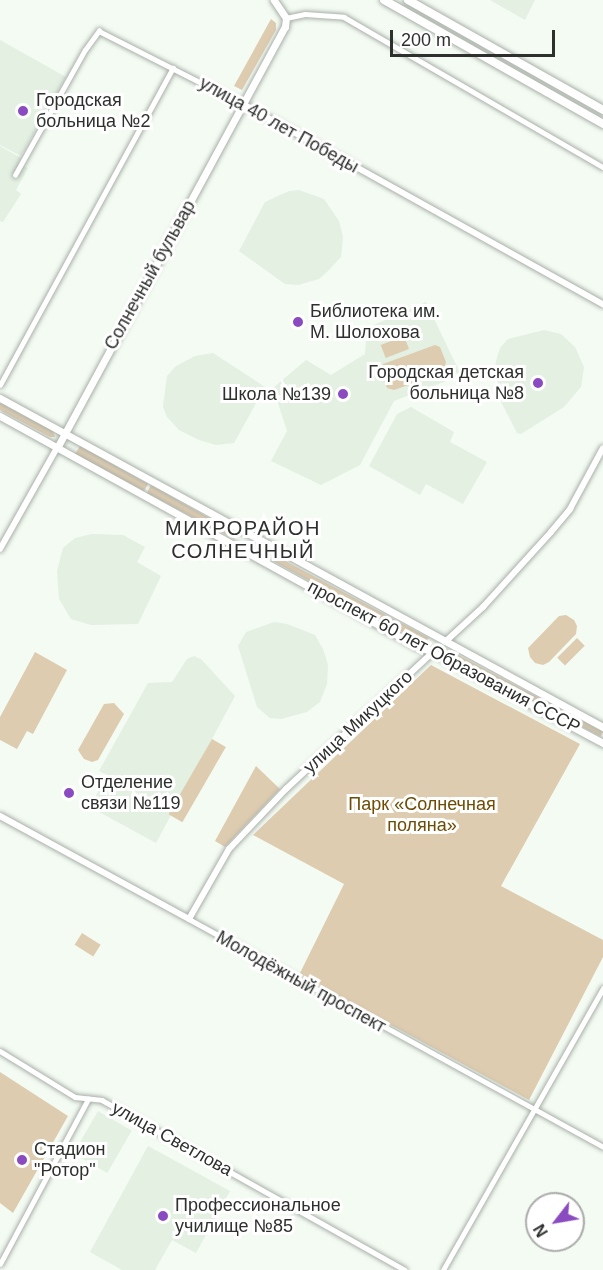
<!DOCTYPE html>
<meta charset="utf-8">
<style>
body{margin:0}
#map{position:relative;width:603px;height:1270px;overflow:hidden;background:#f4fbf3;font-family:Arial,sans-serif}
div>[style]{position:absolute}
.built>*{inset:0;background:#e3f0e2;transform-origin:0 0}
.green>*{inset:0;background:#deccb0;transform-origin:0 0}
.roads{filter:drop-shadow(0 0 2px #a9b0a9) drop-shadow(0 0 2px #a9b0a9)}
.minor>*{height:4.5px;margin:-2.25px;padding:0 2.25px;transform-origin:2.25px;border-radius:2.25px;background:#fff}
.tertiary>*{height:6px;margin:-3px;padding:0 3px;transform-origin:3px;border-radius:3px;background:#fff}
.secondary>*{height:7px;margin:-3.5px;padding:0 3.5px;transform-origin:3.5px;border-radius:3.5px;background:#fff}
.primary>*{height:8px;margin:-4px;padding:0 4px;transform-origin:4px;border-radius:4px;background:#fff}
.dots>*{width:16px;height:16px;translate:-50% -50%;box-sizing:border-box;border:3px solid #fff;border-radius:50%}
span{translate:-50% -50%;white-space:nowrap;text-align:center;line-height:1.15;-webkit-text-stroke:6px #fff;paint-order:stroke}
.poi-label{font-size:18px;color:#2d302d}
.left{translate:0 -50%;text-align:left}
.right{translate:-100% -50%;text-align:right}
.street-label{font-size:18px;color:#2d302d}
.park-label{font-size:18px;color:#6e4c04}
.neighbourhood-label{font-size:20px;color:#2d302d;letter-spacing:1.5px}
.north{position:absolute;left:525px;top:1192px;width:60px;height:60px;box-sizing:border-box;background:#fff;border:2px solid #abacab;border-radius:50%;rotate:239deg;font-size:16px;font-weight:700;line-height:24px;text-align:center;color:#2d302d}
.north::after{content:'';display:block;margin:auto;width:21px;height:27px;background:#8b4bc0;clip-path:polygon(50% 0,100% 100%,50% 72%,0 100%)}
.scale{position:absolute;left:390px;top:30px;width:165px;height:27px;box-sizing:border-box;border:3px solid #2d302d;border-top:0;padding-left:8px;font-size:18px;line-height:21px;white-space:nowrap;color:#2d302d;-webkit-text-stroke:4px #fff;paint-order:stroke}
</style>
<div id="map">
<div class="built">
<div style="clip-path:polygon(490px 0,535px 0,525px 20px)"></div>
<div style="clip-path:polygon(0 40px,66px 77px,21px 156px,0 145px)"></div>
<div style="clip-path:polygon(0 146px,21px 158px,18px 163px,28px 168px,16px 190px,21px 194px,3px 222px,0 221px)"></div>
<div style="clip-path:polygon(299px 190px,324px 199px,339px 221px,343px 237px,341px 257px,327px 272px,319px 279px,298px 285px,285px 284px,239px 251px,265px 202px,289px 191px)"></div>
<div style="clip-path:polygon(426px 302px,460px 373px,459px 376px,394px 401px,360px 465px,321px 485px,271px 461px,287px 431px,273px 388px,306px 360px,331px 375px,365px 354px,367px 328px)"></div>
<div style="clip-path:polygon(544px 330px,561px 334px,575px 347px,584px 367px,581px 387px,564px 407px,521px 434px,517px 433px,497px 394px,494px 384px,496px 361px,500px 348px,508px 339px)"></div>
<div style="clip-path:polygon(213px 353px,265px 387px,234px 443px,216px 445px,199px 440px,179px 430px,167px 417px,163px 407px,167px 376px,176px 366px,195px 356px)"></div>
<div style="clip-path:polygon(411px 407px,454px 432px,450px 442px,487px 462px,463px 504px,426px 484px,420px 495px,369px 466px,397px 414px)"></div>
<div style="clip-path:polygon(92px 534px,123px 535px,145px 547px,137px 562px,161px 576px,138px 624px,91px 625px,71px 619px,59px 599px,57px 571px,63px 548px,75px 538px)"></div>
<div style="clip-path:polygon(274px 622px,287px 624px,315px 635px,323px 649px,328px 665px,327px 684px,320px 702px,307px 712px,281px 719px,270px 718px,257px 707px,238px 646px,246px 632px)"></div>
<div style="clip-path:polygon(194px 656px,201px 659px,235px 696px,156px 843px,90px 807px,107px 775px,99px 771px,148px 683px,172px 682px,187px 659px)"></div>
<div style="left:98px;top:1111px;width:39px;height:49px;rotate:30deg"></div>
<div style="clip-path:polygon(148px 1146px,230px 1191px,196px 1253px,172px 1240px,155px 1270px,122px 1270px,90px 1252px)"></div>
</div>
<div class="green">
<div style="clip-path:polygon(271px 19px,276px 23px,276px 30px,242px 90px,234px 86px)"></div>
<div style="left:404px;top:336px;width:14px;height:25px;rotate:69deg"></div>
<div style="clip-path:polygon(435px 345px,440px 347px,446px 362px,443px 373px,394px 390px,387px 388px,381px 369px,383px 364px)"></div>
<div style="clip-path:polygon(0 403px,53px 431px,55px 437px,50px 437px,0 410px)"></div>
<div style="clip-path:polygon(80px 446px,148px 484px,144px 491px,75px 454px)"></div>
<div style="clip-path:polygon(151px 485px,237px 534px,234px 539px,147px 493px)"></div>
<div style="clip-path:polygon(272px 554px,274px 555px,429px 638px,424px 643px,421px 642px,273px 561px)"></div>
<div style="clip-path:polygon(559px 616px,566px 615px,574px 620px,577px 626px,576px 634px,549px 662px,543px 665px,535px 663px,530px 657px,528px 648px)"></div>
<div style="left:577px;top:638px;width:11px;height:28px;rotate:45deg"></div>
<div style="left:445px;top:648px;width:179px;height:5px;rotate:28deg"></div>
<div style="clip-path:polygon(35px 652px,67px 670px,33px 734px,27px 731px,17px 749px,0 740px,0 717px)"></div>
<div style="clip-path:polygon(431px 665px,580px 744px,501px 886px,603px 940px,603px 957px,529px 1100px,299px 975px,344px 884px,253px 835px)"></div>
<div style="clip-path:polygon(114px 703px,124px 714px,98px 760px,92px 762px,84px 759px,78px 750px,104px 704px)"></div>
<div style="left:212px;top:739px;width:16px;height:87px;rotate:30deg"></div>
<div style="clip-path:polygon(256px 766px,280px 789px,225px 847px,215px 841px)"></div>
<div style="left:82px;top:933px;width:22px;height:14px;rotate:32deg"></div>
<div style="clip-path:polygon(0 1072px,68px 1116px,13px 1213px,0 1203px)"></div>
</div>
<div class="roads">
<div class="minor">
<div style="left:286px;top:18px;width:19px;rotate:-12deg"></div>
<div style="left:305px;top:14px;width:39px;rotate:4deg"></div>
<div style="left:344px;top:17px;width:299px;rotate:30.1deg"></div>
<div style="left:15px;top:175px;width:143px;rotate:-60.8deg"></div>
<div style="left:85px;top:50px;width:24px;rotate:-54deg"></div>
<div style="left:99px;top:31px;width:161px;rotate:26.9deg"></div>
<div style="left:0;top:385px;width:361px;rotate:-61.4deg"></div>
<div style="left:189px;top:919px;width:473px;rotate:28.8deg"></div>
<div style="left:0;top:1051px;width:88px;rotate:31.5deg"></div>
<div style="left:75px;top:1097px;width:27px;rotate:6deg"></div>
<div style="left:102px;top:1100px;width:347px;rotate:29.3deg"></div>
<div style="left:0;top:1264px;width:187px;rotate:-61.9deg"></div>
<div style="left:443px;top:1270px;width:324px;rotate:-60.4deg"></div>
</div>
<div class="tertiary">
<div style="left:243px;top:104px;width:412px;rotate:29.1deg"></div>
<div style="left:0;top:549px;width:116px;rotate:-60.6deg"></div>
<div style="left:445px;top:642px;width:52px;rotate:-42.6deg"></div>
<div style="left:483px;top:607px;width:101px;rotate:-47.8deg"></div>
<div style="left:551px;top:532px;width:30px;rotate:-50deg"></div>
<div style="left:570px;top:509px;width:69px;rotate:-61.6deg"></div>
<div style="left:0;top:816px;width:215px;rotate:28.6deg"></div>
<div style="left:189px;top:919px;width:81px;rotate:-60.3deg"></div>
<div style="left:229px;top:849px;width:83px;rotate:-46.5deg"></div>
<div style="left:286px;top:789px;width:201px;rotate:-43deg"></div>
</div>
<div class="secondary">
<div style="left:0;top:398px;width:687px;rotate:28.62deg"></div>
<div style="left:0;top:416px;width:475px;rotate:28.9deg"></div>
<div style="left:416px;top:646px;width:18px;rotate:19deg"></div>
<div style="left:433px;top:652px;width:193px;rotate:28.2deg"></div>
<div style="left:57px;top:448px;width:479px;rotate:-61.6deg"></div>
<div style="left:285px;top:27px;width:9px;rotate:-84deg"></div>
<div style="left:286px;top:18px;width:22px;rotate:-124deg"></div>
</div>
<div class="primary">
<div style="left:384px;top:0;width:252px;rotate:29.5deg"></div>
<div style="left:408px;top:0;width:224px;rotate:29.4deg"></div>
</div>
</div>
<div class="dots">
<div style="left:23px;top:111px;background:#8b4bc0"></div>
<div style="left:298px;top:322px;background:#8b4bc0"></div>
<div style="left:538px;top:383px;background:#8b4bc0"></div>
<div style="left:343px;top:394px;background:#8b4bc0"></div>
<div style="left:69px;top:793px;background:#8b4bc0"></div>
<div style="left:22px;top:1160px;background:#8b4bc0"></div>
<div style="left:163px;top:1216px;background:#8b4bc0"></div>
</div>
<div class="poi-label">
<span class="left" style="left:36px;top:111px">Городская<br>больница №2</span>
<span class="left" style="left:310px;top:322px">Библиотека им.<br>М. Шолохова</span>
<span class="right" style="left:524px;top:383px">Городская детская<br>больница №8</span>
<span class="right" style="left:331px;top:394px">Школа №139</span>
<span class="left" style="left:81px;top:793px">Отделение<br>связи №119</span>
<span class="left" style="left:34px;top:1160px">Стадион<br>"Ротор"</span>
<span class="left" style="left:175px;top:1216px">Профессиональное<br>училище №85</span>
</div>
<div class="street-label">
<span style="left:279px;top:125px;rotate:29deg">улица 40 лет Победы</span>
<span style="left:150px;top:275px;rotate:-61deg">Солнечный бульвар</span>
<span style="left:444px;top:657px;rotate:28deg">проспект 60 лет Образования СССР</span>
<span style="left:358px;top:722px;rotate:-43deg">улица Микуцкого</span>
<span style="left:301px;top:982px;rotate:29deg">Молодёжный проспект</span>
<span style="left:172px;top:1139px;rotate:29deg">улица Светлова</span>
</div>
<div class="park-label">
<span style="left:422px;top:815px">Парк «Солнечная<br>поляна»</span>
</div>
<div class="neighbourhood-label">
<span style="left:243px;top:540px">МИКРОРАЙОН<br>СОЛНЕЧНЫЙ</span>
</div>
<div class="north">N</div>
<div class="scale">200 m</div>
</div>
